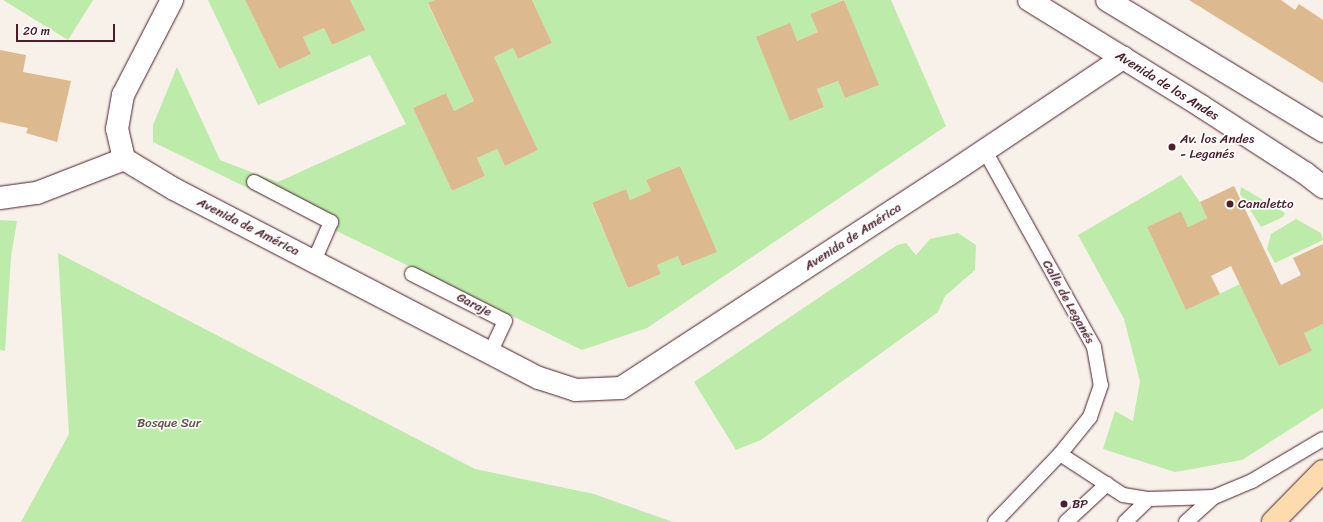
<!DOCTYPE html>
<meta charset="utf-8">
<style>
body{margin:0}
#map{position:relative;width:1323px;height:522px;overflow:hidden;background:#f8f1e9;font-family:Sriracha,sans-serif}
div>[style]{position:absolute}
.green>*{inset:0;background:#bcebaa}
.building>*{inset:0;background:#ddb98f}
.roads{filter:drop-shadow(0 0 1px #4a1f2b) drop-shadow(0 0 1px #4a1f2b)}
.service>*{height:14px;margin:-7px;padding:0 7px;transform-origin:7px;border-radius:7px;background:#fff}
.minor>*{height:22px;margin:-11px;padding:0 11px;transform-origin:11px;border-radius:11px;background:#fff}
.secondary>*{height:22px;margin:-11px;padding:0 11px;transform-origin:11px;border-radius:11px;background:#fff}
.trunk>*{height:22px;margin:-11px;padding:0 11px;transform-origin:11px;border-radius:11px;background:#fddbac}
.dots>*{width:11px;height:11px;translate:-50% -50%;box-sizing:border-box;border:2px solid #fff;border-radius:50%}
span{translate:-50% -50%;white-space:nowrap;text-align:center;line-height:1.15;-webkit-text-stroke:3.5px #fff;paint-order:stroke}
.street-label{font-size:13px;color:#4a1f2b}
.poi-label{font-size:13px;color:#4a1f2b}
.left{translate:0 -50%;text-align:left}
.park-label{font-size:13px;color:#66524b}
.scale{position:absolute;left:16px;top:24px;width:99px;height:18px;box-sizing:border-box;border:2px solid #4a1f2b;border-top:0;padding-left:5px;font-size:12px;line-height:14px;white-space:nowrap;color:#4a1f2b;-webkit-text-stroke:3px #fff;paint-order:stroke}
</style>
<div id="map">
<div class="green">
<div style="clip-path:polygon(3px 0,93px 0,68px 40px)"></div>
<div style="clip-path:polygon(evenodd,208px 0,245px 0,279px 69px,311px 54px,303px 37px,324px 28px,332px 45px,364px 30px,350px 0,435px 0,428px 4px,474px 101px,454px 111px,446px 93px,413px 108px,452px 191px,485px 176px,477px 158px,497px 149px,505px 166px,538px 150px,494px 57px,513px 48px,518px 59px,552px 43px,532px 0,843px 0,810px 14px,818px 32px,797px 41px,756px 37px,791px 121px,824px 107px,817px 89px,838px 81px,845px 98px,878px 85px,844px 0,891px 0,946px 126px,647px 328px,582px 350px,153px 142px,153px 125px,177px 67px,220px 160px,278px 182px,406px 124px,370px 55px,258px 105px,208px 0,680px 166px,716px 252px,683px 266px,678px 256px,657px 265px,661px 274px,628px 288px,592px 204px,626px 189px,630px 200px,651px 191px,646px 180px,680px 166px)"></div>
<div style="clip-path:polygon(1181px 175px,1200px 202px,1207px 218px,1188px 227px,1181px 211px,1147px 227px,1186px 310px,1240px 284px,1279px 366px,1312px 351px,1304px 333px,1323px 324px,1323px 408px,1242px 460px,1175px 472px,1103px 449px,1115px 411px,1133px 421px,1140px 381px,1124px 319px,1078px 235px)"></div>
<div style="clip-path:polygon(1241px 187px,1285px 213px,1283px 217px,1261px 227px,1240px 194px)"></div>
<div style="clip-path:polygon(1296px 219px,1321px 233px,1323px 240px,1275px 263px,1267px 249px,1271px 234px)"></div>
<div style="clip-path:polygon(0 220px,17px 221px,11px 257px,5px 351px,0 350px)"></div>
<div style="clip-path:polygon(958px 233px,976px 245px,975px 270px,945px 296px,938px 312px,761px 440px,736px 450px,694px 382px,897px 245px,906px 243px,916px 255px,930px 239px)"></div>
<div style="clip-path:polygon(58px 253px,475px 469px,594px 494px,673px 522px,21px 522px,69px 434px)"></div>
</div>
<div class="building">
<div style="clip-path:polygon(245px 0,350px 0,365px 30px,332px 45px,324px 28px,303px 37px,311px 54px,279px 69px)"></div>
<div style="clip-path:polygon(435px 0,532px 0,552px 43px,518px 59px,513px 48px,494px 57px,538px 150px,505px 166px,497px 149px,477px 158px,485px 176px,452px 191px,413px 108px,446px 93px,454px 111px,474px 101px,428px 3px)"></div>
<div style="clip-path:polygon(844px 0,879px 85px,845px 98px,838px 81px,817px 89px,824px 107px,790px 121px,756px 37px,790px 23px,797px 41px,818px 32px,810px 14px)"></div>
<div style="clip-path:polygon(1189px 0,1281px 0,1295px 10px,1299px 4px,1323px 20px,1323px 83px)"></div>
<div style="clip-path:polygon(0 50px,26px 55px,23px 72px,71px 81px,57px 142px,26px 133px,28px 128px,0 122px)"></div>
<div style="clip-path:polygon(680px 166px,717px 252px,682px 266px,678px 256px,657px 265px,661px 274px,628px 288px,592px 203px,626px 189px,630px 200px,651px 191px,646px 180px)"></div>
<div style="clip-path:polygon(1234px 186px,1281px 285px,1301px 275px,1293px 258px,1323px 244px,1323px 324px,1304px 333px,1312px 351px,1279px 366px,1231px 266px,1211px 276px,1220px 294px,1186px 310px,1147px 227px,1181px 211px,1188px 227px,1207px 218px,1200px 202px)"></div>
</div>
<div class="roads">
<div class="service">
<div style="left:985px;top:151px;width:224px;rotate:60.9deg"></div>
<div style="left:1094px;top:347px;width:39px;rotate:80deg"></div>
<div style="left:1101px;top:385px;width:34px;rotate:109deg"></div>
<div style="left:1090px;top:417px;width:48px;rotate:129deg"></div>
<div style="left:1060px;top:454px;width:94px;rotate:133.7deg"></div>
<div style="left:254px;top:182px;width:87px;rotate:27.5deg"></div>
<div style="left:331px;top:222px;width:43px;rotate:113.6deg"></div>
<div style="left:412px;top:274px;width:104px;rotate:26.8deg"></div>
<div style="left:505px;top:321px;width:35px;rotate:115deg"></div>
<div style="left:1060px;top:454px;width:75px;rotate:33.1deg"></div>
<div style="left:1123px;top:495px;width:26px;rotate:9deg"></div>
<div style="left:1149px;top:499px;width:65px;rotate:-1.8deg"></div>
<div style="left:1214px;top:497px;width:41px;rotate:-22.8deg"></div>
<div style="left:1252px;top:481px;width:82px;rotate:-30.6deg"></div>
<div style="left:1066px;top:522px;width:56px;rotate:-42.8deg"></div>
<div style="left:1125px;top:522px;width:33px;rotate:-44deg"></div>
<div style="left:1186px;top:522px;width:38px;rotate:-42deg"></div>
</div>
<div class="minor">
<div style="left:124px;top:159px;width:58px;rotate:31deg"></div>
<div style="left:174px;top:189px;width:411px;rotate:27.4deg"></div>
<div style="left:539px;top:378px;width:38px;rotate:18deg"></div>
<div style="left:575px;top:390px;width:46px;rotate:-2.5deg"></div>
<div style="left:621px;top:388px;width:390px;rotate:-33.1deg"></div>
<div style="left:948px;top:175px;width:211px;rotate:-33.8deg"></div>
<div style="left:124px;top:159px;width:31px;rotate:-103deg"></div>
<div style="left:117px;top:129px;width:35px;rotate:-80deg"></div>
<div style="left:123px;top:95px;width:107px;rotate:-62.7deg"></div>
<div style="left:0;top:198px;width:37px;rotate:-8deg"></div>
<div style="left:37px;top:193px;width:93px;rotate:-21.3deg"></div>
</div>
<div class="secondary">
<div style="left:1029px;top:0;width:202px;rotate:31.6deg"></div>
<div style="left:1201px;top:106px;width:124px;rotate:32.8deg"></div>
<div style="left:1305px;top:173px;width:23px;rotate:38deg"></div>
<div style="left:1107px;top:0;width:253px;rotate:31.2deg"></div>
</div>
<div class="trunk">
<div style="left:1273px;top:522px;width:71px;rotate:-45.6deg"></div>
</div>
</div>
<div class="dots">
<div style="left:1172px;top:147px;background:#4a1f2b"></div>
<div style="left:1230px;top:204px;background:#4a1f2b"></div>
<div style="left:1064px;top:504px;background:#4a1f2b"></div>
</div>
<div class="street-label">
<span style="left:1167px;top:86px;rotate:32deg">Avenida de los Andes</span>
<span style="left:248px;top:227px;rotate:27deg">Avenida de América</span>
<span style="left:853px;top:237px;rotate:-33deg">Avenida de América</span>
<span style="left:1068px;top:302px;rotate:61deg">Calle de Leganés</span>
<span style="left:474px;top:305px;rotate:27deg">Garaje</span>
</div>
<div class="poi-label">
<span class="left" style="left:1180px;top:147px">Av. los Andes<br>- Leganés</span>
<span class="left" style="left:1238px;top:204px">Canaletto</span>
<span class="left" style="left:1072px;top:504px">BP</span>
</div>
<div class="park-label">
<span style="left:169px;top:423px">Bosque Sur</span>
</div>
<div class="scale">20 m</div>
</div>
